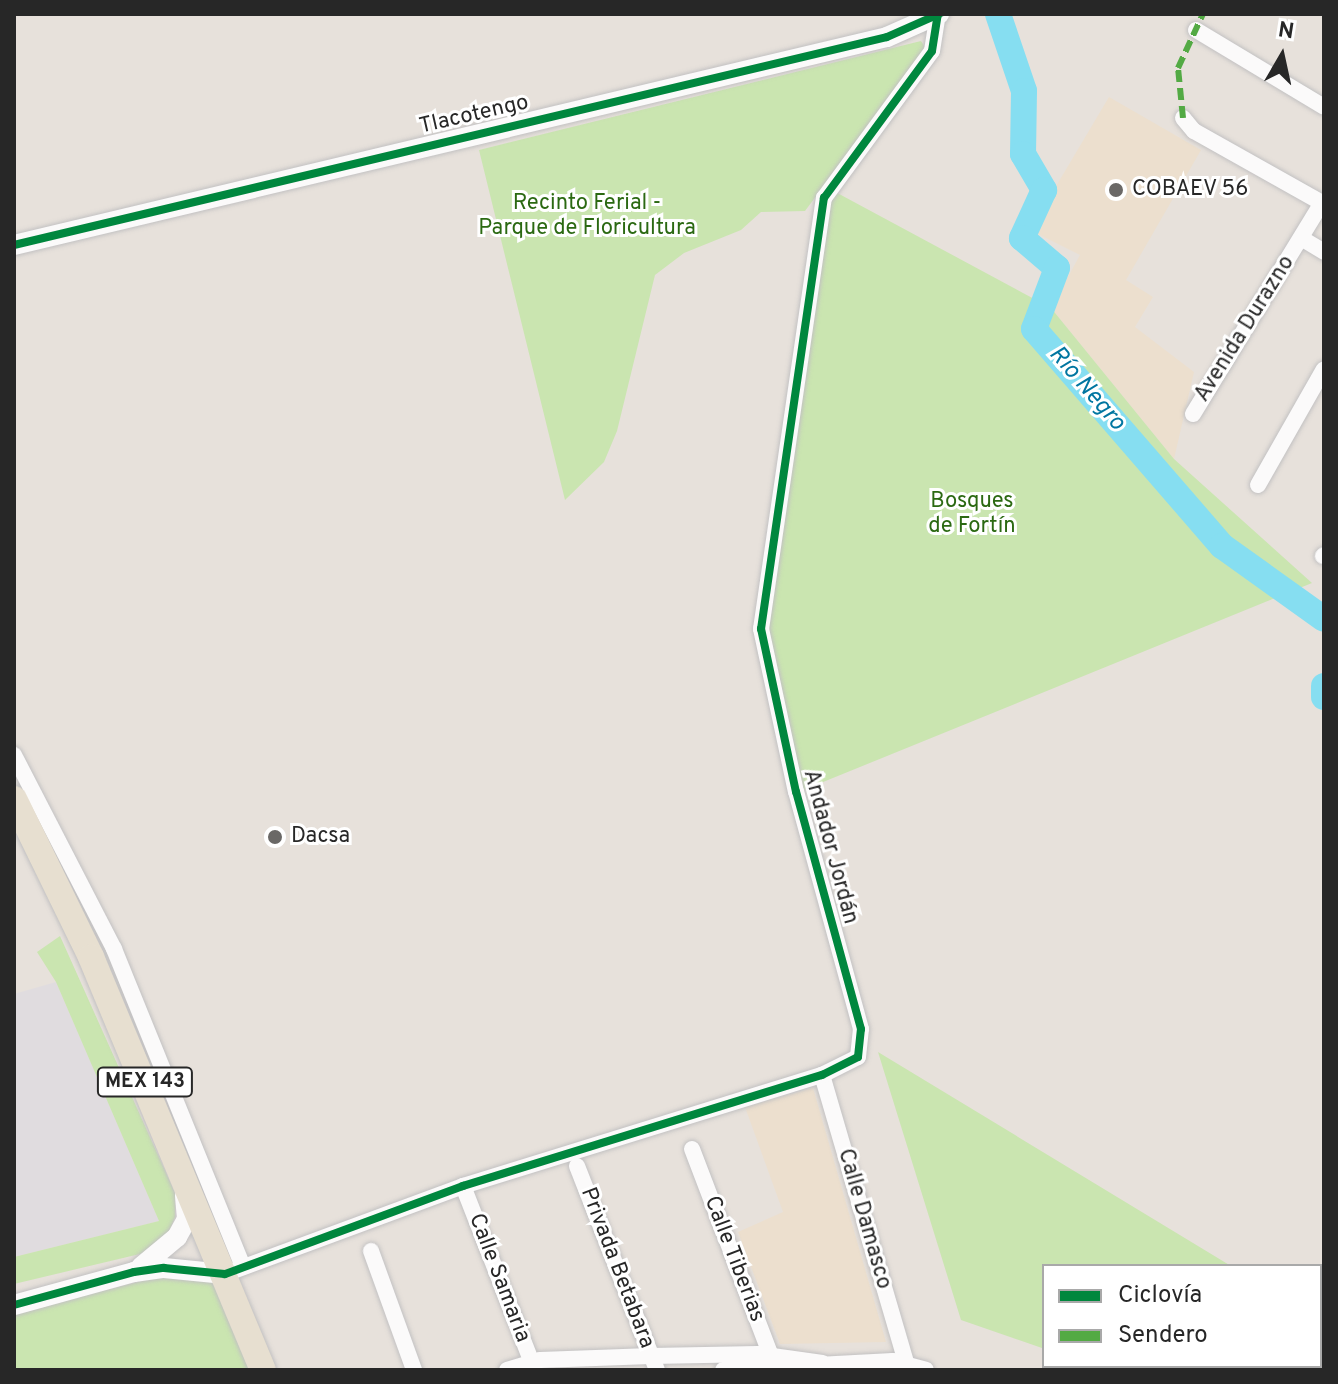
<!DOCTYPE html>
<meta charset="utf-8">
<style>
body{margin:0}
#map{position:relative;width:1338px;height:1384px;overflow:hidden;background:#e7e1db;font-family:Overpass,sans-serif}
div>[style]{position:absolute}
.industrial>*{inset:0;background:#e0dcdf}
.education>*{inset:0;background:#ecdfce}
.green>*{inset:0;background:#cae5b0}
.river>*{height:26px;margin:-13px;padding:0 13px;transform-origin:13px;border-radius:13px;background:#86def1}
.roads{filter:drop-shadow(0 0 2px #c2c1c2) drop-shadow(0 0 2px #c2c1c2)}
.minor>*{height:16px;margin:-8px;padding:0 8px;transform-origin:8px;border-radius:8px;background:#fbfafa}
.tertiary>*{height:20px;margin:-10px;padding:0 10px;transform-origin:10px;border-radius:10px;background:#fbfafa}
.primary>*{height:26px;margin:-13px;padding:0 13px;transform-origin:13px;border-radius:13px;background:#e7dfd0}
.quiet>*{height:6px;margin-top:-3px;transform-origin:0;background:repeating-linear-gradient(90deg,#53aa44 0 12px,transparent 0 18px)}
.cycleway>*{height:8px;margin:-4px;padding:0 4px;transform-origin:4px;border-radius:4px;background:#00873e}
.dots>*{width:22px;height:22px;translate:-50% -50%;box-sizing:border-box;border:4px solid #fff;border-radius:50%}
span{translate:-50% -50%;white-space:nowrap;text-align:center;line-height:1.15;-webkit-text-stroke:6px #fff;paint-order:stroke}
.shield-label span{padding:2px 6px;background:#fff;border:2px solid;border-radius:6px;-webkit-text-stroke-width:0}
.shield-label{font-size:20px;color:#272727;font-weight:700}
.street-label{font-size:22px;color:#272727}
.poi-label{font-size:22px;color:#272727}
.left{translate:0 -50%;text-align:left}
.park-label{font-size:22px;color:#2b6912}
.water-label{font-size:24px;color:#0076a1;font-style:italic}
.frame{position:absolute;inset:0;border:16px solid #272727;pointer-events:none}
.legend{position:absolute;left:1042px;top:1264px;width:280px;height:104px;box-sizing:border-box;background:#fff;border:2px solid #a9a9a9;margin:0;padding:10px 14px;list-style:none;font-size:24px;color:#272727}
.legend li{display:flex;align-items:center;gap:16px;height:40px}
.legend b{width:40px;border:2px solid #a9a9a9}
.north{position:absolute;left:1242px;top:16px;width:80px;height:80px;-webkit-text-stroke:6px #fff;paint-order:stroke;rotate:9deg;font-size:22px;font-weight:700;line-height:32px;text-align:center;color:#272727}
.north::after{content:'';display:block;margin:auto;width:28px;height:36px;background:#272727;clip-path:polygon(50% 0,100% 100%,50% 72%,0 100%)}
</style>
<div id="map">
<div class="industrial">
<div style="clip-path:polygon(56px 982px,159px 1221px,14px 1257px,14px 994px)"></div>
</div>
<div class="education">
<div style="clip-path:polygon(1109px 97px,1201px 150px,1126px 280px,1153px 297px,1135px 327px,1194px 372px,1174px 459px,1051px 308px,1080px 255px,1030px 230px)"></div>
<div style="clip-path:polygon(813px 1088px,842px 1189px,886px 1342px,780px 1344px,738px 1232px,783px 1212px,745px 1107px)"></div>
</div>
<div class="green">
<div style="clip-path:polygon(921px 41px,926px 49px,805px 211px,761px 212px,741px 230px,684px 253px,655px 275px,617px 431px,604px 462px,565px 500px,479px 150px)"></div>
<div style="clip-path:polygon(828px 188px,1051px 308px,1174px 459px,1312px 583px,801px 791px,761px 629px)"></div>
<div style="clip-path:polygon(60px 936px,175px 1193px,175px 1217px,169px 1232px,144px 1253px,14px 1284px,14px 1257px,159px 1221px,56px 982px,37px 952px)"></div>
<div style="clip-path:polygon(878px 1052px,1231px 1266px,1044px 1266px,1042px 1348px,961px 1320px)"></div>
<div style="clip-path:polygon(170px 1274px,213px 1281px,254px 1370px,14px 1370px,14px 1313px)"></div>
</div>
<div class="river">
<div style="left:998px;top:14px;width:81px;rotate:71.3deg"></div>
<div style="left:1024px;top:91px;width:63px;rotate:90.9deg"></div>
<div style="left:1023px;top:154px;width:42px;rotate:59.7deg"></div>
<div style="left:1044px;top:190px;width:53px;rotate:114.6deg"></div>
<div style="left:1022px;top:238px;width:46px;rotate:40.6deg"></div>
<div style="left:1057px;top:268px;width:65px;rotate:110.7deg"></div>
<div style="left:1034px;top:329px;width:287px;rotate:49.1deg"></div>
<div style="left:1222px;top:546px;width:125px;rotate:35.6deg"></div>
<div style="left:1324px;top:686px;width:11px;rotate:90deg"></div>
</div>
<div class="roads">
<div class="minor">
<div style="left:1196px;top:30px;width:149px;rotate:31deg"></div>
<div style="left:1183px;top:118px;width:17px;rotate:50deg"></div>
<div style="left:1194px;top:131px;width:149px;rotate:29.3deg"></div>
<div style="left:1301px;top:238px;width:27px;rotate:31deg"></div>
<div style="left:1193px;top:414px;width:247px;rotate:-58.6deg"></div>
<div style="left:1258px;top:485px;width:133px;rotate:-60.4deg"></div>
<div style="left:1323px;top:556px;width:1px;rotate:-45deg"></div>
<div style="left:14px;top:755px;width:218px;rotate:62.7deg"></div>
<div style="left:114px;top:949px;width:343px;rotate:67.9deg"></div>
<div style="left:822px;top:1075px;width:300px;rotate:73.7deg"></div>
<div style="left:692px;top:1149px;width:235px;rotate:69.1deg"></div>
<div style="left:577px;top:1166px;width:219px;rotate:68.6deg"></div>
<div style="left:463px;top:1186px;width:195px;rotate:68.7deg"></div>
<div style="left:371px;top:1251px;width:127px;rotate:70.1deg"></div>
<div style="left:225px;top:1274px;width:254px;rotate:-20.3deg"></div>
<div style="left:463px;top:1186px;width:376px;rotate:-17.2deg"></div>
<div style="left:822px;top:1075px;width:40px;rotate:-26.6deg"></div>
<div style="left:858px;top:1057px;width:28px;rotate:-84deg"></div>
<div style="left:861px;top:1029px;width:246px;rotate:-105.3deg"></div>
<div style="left:796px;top:792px;width:167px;rotate:-102.1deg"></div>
<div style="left:761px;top:629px;width:436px;rotate:-81.7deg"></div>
<div style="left:824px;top:198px;width:182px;rotate:-53.7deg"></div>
<div style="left:932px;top:51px;width:36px;rotate:-81deg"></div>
<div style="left:507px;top:1370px;width:34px;rotate:-17deg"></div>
<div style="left:540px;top:1360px;width:111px;rotate:-2.1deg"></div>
<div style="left:651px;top:1356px;width:107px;rotate:-1.1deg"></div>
<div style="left:758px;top:1354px;width:65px;rotate:8deg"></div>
<div style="left:723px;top:1370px;width:170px;rotate:-3deg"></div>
<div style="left:893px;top:1361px;width:34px;rotate:15deg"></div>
</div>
<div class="tertiary">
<div style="left:14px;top:245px;width:897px;rotate:-13.4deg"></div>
<div style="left:887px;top:37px;width:57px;rotate:-23.9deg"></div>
<div style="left:141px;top:1267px;width:47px;rotate:-39.8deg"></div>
<div style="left:177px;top:1237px;width:21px;rotate:-61deg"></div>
<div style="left:187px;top:1219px;width:24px;rotate:-95deg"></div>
<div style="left:14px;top:1305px;width:124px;rotate:-15.4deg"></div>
<div style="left:134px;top:1272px;width:30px;rotate:-8deg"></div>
<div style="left:164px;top:1268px;width:61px;rotate:5.6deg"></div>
</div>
<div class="primary">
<div style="left:14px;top:799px;width:176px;rotate:64deg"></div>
<div style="left:91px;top:957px;width:447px;rotate:67.4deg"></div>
</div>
</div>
<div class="quiet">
<div style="left:1183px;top:118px;width:50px;rotate:-95.7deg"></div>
<div style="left:1178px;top:68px;width:60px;rotate:-65.2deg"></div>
</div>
<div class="cycleway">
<div style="left:14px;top:245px;width:897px;rotate:-13.4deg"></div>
<div style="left:887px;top:37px;width:57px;rotate:-23.9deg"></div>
<div style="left:14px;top:1305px;width:124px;rotate:-15.4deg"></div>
<div style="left:134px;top:1272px;width:30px;rotate:-8deg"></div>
<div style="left:164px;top:1268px;width:61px;rotate:5.6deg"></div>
<div style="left:225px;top:1274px;width:254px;rotate:-20.3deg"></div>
<div style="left:463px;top:1186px;width:376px;rotate:-17.2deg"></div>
<div style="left:822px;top:1075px;width:40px;rotate:-26.6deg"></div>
<div style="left:858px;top:1057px;width:28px;rotate:-84deg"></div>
<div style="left:861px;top:1029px;width:246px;rotate:-105.3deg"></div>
<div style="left:796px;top:792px;width:167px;rotate:-102.1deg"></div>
<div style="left:761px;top:629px;width:436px;rotate:-81.7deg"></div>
<div style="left:824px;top:198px;width:182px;rotate:-53.7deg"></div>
<div style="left:932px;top:51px;width:36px;rotate:-81deg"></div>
</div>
<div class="dots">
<div style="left:1116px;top:190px;background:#6a6866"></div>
<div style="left:275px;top:837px;background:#6a6866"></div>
</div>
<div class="shield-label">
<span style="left:145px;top:1082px">MEX 143</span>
</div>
<div class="street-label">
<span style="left:474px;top:115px;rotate:-13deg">Tlacotengo</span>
<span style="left:1245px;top:329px;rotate:-58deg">Avenida Durazno</span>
<span style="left:830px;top:847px;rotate:75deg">Andador Jordán</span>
<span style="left:864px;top:1219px;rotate:74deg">Calle Damasco</span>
<span style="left:734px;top:1259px;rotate:69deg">Calle Tiberias</span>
<span style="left:617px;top:1268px;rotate:69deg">Privada Betabara</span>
<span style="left:499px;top:1278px;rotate:69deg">Calle Samaria</span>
</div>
<div class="poi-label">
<span class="left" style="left:1132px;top:190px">COBAEV 56</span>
<span class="left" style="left:291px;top:837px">Dacsa</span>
</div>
<div class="park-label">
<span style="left:587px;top:216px">Recinto Ferial -<br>Parque de Floricultura</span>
<span style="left:972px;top:514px">Bosques<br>de Fortín</span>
</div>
<div class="water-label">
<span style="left:1086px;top:389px;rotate:49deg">Río Negro</span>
</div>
<div class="frame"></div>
<ul class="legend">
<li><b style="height:10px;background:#00873e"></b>Ciclovía</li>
<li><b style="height:10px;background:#53aa44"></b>Sendero</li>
</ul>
<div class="north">N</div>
</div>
